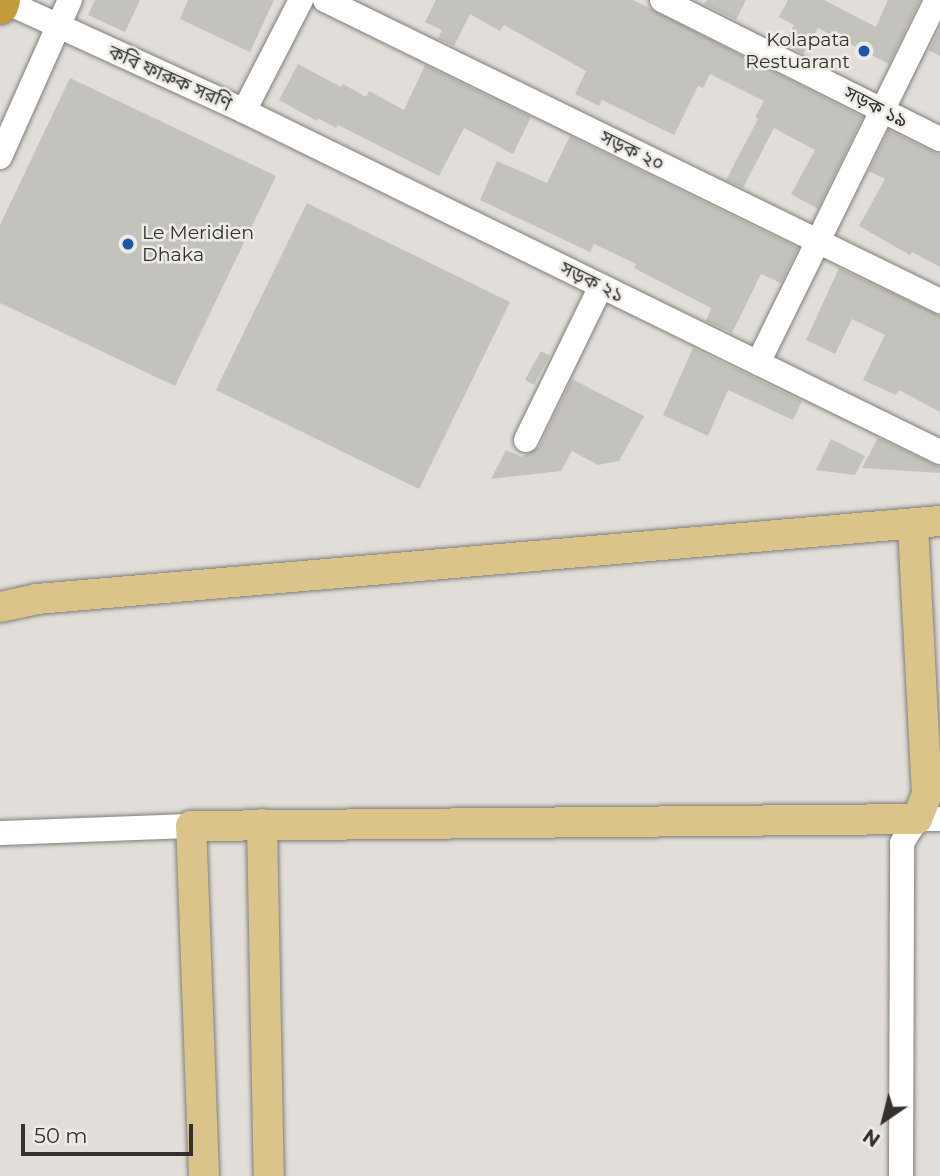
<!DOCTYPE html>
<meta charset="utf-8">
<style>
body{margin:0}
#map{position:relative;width:940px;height:1176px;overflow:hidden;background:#e1ded9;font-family:Montserrat,"Noto Sans Bengali",sans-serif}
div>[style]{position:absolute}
.building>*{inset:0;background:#c4c2bc;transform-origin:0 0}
.roads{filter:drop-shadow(0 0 2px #807e79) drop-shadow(0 0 2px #807e79)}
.minor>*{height:24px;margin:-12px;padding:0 12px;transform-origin:12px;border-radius:12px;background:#fff}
.major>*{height:30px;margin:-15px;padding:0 15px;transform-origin:15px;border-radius:15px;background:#dac48a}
.highway>*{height:35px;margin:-17.5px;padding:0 17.5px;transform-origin:17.5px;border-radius:17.5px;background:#c29c3c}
.dots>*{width:19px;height:19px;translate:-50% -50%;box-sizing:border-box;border:4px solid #eeebe6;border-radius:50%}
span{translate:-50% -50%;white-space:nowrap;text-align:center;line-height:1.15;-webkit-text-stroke:5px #eeebe6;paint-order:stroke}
.poi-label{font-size:19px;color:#32312f}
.right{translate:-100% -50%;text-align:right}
.left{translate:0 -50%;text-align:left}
.street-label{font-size:19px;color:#32312f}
.north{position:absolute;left:849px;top:1085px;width:70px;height:70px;-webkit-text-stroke:5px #eeebe6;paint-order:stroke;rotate:215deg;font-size:19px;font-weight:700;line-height:28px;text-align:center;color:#32312f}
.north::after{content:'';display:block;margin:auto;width:24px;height:32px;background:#32312f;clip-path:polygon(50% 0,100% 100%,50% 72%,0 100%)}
.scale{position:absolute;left:21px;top:1124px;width:172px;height:32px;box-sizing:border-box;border:4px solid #32312f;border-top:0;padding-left:9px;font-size:21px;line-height:24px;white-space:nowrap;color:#32312f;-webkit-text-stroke:5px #eeebe6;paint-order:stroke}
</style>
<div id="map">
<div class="building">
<div style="clip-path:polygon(95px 0,140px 0,125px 32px,88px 15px)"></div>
<div style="clip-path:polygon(188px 0,274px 0,250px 52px,180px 19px)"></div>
<div style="clip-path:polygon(436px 0,633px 0,863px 117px,818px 209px,791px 194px,815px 150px,774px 128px,743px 188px,726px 180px,758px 119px,755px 117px,764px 101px,710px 74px,703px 88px,698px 86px,674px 135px,602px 100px,599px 106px,575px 94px,586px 71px,504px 25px,500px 31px,470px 14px,454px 46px,438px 39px,442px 30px,425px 22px)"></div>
<div style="clip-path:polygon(707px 0,746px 0,736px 20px,704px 4px)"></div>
<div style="clip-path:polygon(788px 0,824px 0,876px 27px,888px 0,920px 0,889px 64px,818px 28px,803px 54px,784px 44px,794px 25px,779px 17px)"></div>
<div style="clip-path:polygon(940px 28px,940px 56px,929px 50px)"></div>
<div style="clip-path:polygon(298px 64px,341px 87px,343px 84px,366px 97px,369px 91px,404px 110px,425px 65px,531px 117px,513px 154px,464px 128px,439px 176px,338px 125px,336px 128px,318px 118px,317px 121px,279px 100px)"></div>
<div style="clip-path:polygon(70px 78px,276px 176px,175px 386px,0 303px,0 225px)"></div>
<div style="clip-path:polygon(889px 130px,940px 155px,940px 267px,912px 252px,910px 255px,859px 226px,885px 179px,869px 171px)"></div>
<div style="clip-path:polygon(570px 136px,798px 248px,781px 283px,761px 274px,732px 333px,706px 321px,711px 308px,634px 268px,636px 264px,594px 244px,590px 252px,480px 200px,497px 161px,547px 183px)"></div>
<div style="left:307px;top:203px;width:226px;height:208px;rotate:26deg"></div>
<div style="clip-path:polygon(839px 268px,940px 316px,940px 412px,899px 390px,896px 395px,863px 380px,885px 335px,852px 319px,835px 354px,806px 340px)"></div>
<div style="clip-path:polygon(693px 348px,802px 401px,793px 420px,728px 390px,708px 436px,663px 415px)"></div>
<div style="left:541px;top:351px;width:10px;height:33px;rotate:29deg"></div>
<div style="clip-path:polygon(572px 379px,644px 416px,619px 461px,598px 465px,572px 451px,561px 471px,491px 479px,506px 450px,522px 457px,539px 447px)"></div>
<div style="clip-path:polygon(878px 438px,940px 467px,940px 473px,862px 468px)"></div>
<div style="clip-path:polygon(831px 439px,865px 456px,855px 475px,816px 470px)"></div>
</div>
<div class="roads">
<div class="minor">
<div style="left:2px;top:0;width:266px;rotate:24.6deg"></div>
<div style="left:244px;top:111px;width:775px;rotate:26.1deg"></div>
<div style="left:325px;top:0;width:685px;rotate:26.08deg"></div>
<div style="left:662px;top:0;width:311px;rotate:26.6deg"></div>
<div style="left:244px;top:111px;width:125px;rotate:-62.8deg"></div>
<div style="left:0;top:157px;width:172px;rotate:-66deg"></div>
<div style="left:758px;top:363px;width:405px;rotate:-63.8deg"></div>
<div style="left:526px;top:440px;width:171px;rotate:-64deg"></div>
<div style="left:0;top:833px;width:191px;rotate:-2.1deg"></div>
<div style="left:901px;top:1176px;width:333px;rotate:-89.8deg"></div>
<div style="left:902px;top:843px;width:28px;rotate:-58deg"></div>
<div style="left:917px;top:819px;width:23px"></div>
</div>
<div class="major">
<div style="left:0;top:607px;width:38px;rotate:-12deg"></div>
<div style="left:37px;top:599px;width:906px;rotate:-4.94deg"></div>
<div style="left:262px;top:824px;width:352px;rotate:88.9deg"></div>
<div style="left:204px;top:1176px;width:350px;rotate:-92.1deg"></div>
<div style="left:191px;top:826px;width:726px;rotate:-0.55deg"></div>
<div style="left:917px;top:819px;width:27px;rotate:-68deg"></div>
<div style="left:927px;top:794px;width:271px;rotate:-93deg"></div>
</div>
<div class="highway">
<div style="left:0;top:6px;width:6px;rotate:-72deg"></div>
</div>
</div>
<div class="dots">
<div style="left:864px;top:51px;background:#1a58a9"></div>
<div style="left:128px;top:244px;background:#1a58a9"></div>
</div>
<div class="poi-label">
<span class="right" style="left:850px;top:51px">Kolapata<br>Restuarant</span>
<span class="left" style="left:142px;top:244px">Le Meridien<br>Dhaka</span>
</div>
<div class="street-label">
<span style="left:170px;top:78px;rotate:24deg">কবি ফারুক সরণি</span>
<span style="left:876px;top:107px;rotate:27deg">সড়ক ১৯</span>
<span style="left:632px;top:151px;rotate:26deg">সড়ক ২০</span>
<span style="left:592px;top:282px;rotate:26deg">সড়ক ২১</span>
</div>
<div class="north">N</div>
<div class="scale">50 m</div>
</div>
